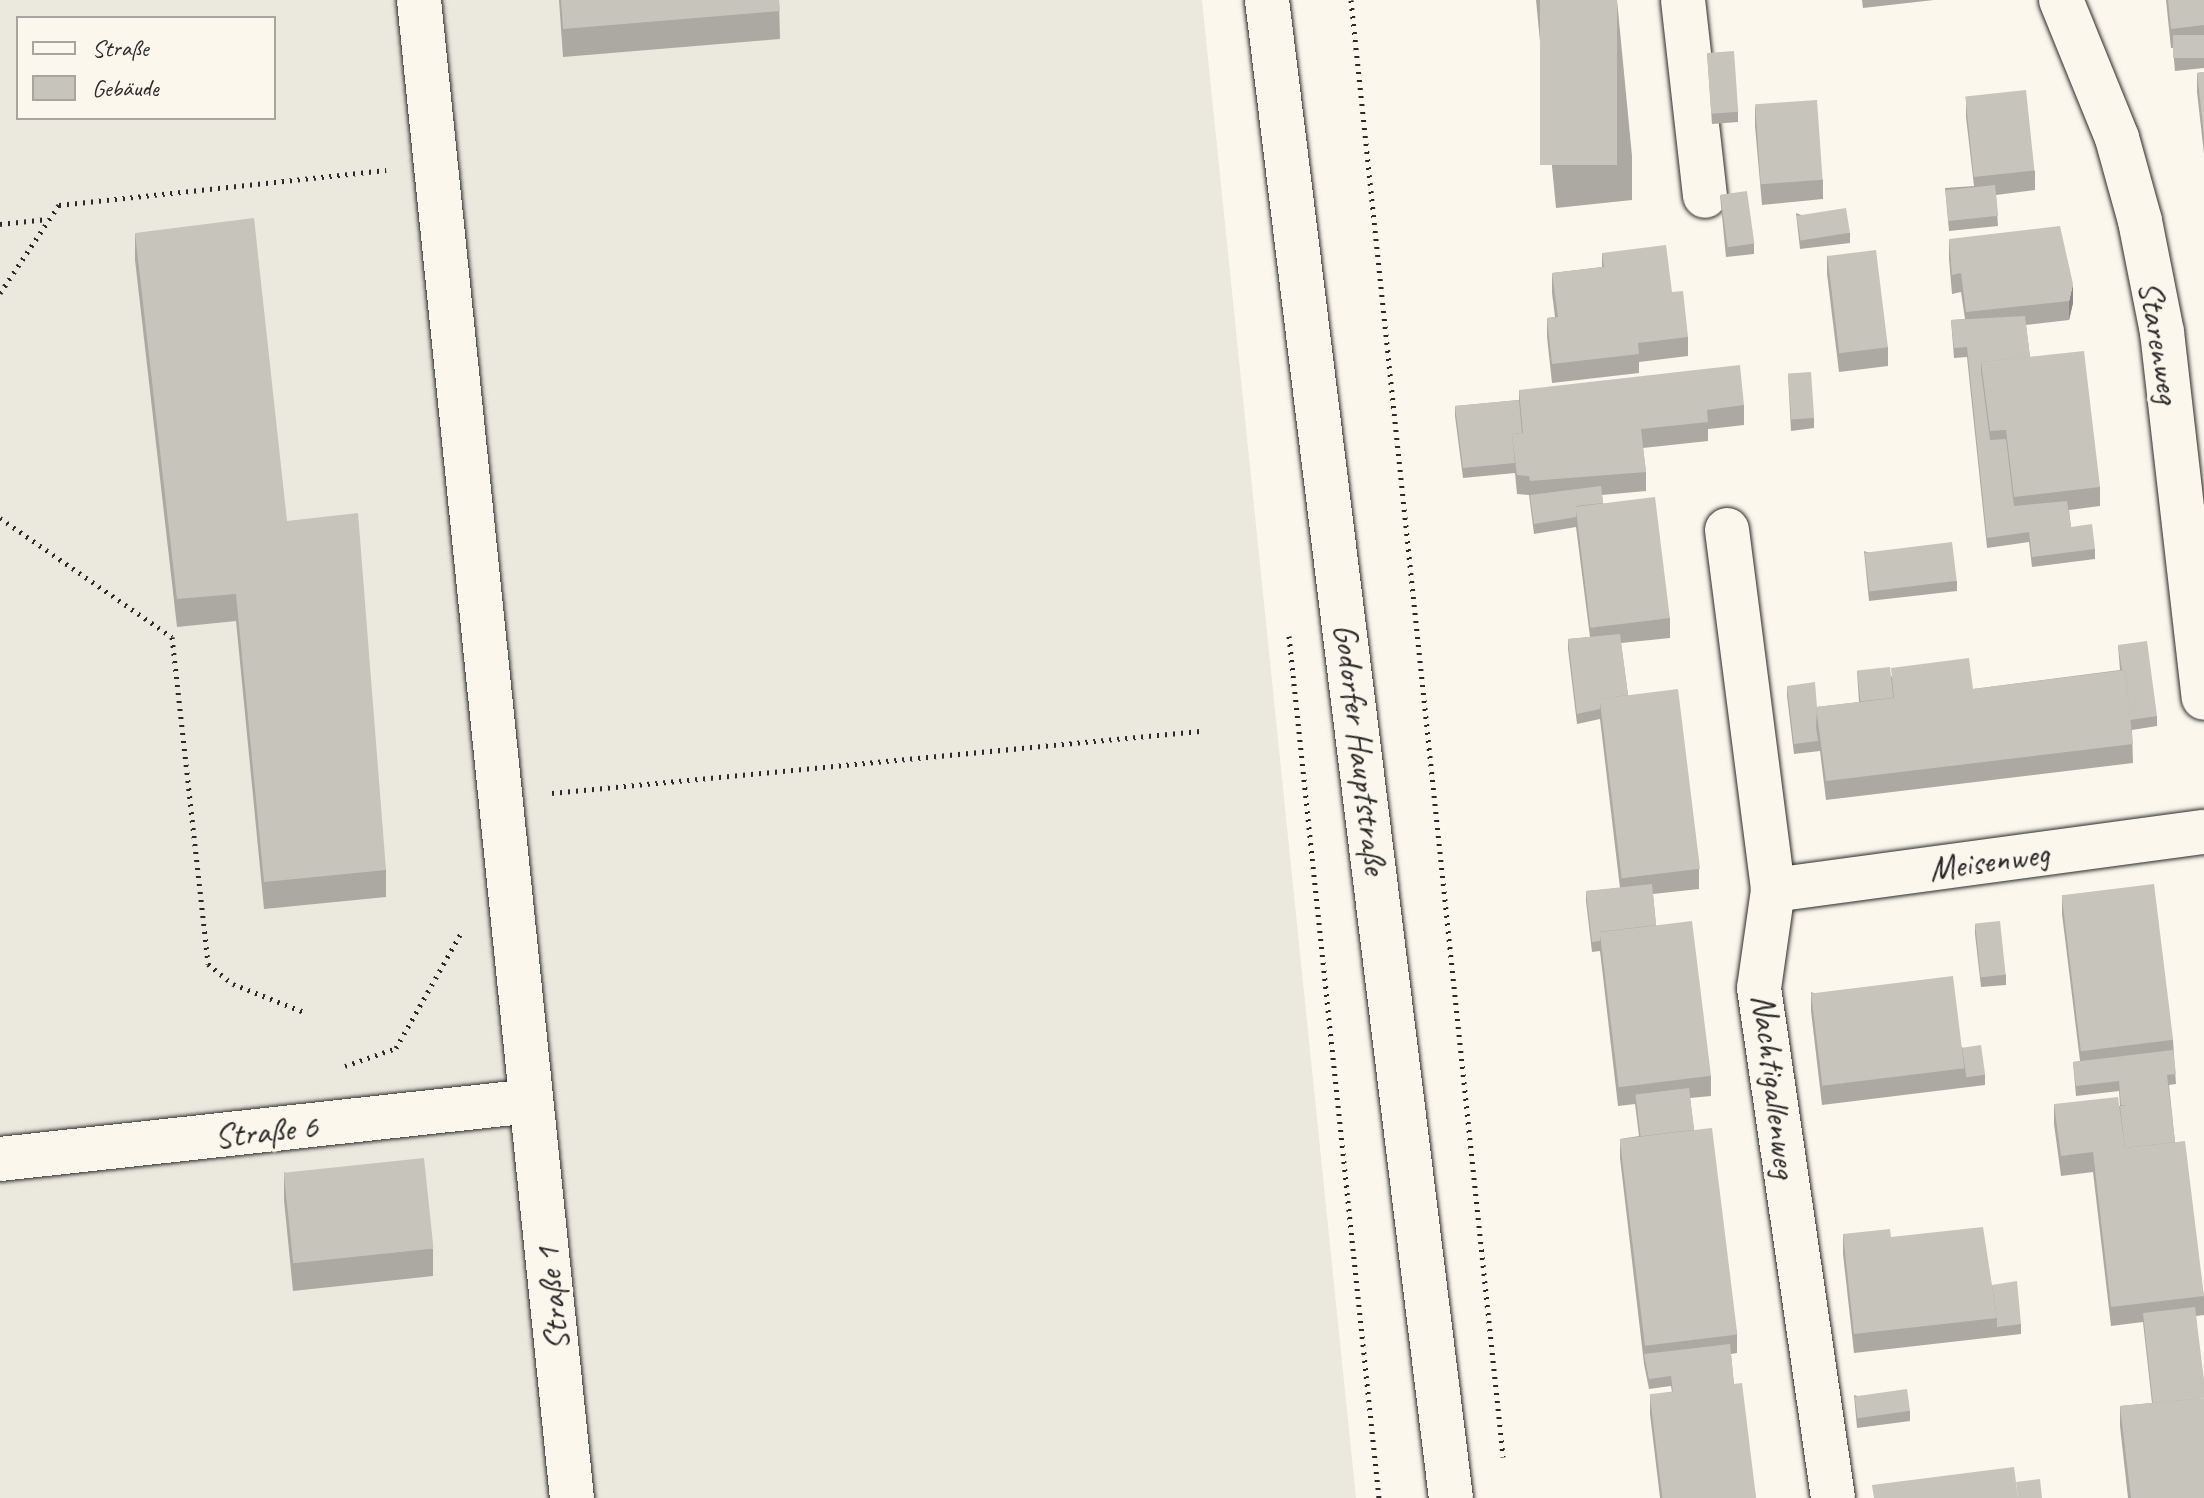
<!DOCTYPE html>
<meta charset="utf-8">
<style>
body{margin:0}
#map{position:relative;width:2204px;height:1498px;overflow:hidden;background:#fbf7ec;font-family:Caveat,sans-serif}
div>[style]{position:absolute}
.built>*{inset:0;background:#ebe8de}
.path>*{height:5px;margin-top:-2.5px;transform-origin:0;background:repeating-linear-gradient(90deg,#2b2b2b 0 2px,transparent 0 8px)}
.roads{filter:drop-shadow(0 0 2px #2b2b2b) drop-shadow(0 0 2px #2b2b2b)}
.minor>*{height:44px;margin:-22px;padding:0 22px;transform-origin:22px;border-radius:22px;background:#fbf7ec}
.major>*{height:44px;margin:-22px;padding:0 22px;transform-origin:22px;border-radius:22px;background:#fbf7ec}
.wall>*{inset:0;background:#aba9a2}
.shaded-wall>*{inset:0;background:#8b8984}
.building>*{inset:0;background:#c7c4bc;transform-origin:0 0}
span{translate:-50% -50%;white-space:nowrap;text-align:center;line-height:1.15;-webkit-text-stroke:7px #fbf7ec;paint-order:stroke}
.street-label{font-size:34px;color:#2b2b2b}
.legend{position:absolute;left:16px;top:16px;width:260px;height:104px;box-sizing:border-box;background:#fbf7ec;border:2px solid #a8a59f;margin:0;padding:10px 14px;list-style:none;font-size:24px;color:#2b2b2b}
.legend li{display:flex;align-items:center;gap:16px;height:40px}
.legend b{width:40px;border:2px solid #a8a59f}
</style>
<div id="map">
<div class="built">
<div style="clip-path:polygon(evenodd,0 0,1202px 0,1356px 1498px,0 1498px,0 0,18px 18px,274px 18px,274px 118px,18px 118px,18px 18px)"></div>
</div>
<div class="path">
<div style="left:1351px;top:0;width:1465px;rotate:84.04deg"></div>
<div style="left:0;top:224px;width:48px;rotate:-5.9deg"></div>
<div style="left:0;top:293px;width:106px;rotate:-56.2deg"></div>
<div style="left:59px;top:205px;width:329px;rotate:-6.1deg"></div>
<div style="left:0;top:518px;width:209px;rotate:34.7deg"></div>
<div style="left:172px;top:637px;width:329px;rotate:83.7deg"></div>
<div style="left:208px;top:964px;width:32px;rotate:39deg"></div>
<div style="left:233px;top:984px;width:76px;rotate:21.5deg"></div>
<div style="left:1289px;top:636px;width:867px;rotate:84.04deg"></div>
<div style="left:552px;top:793px;width:651px;rotate:-5.47deg"></div>
<div style="left:345px;top:1066px;width:54px;rotate:-19.4deg"></div>
<div style="left:396px;top:1048px;width:132px;rotate:-60.5deg"></div>
</div>
<div class="roads">
<div class="minor">
<div style="left:419px;top:0;width:1506px;rotate:84.17deg"></div>
<div style="left:1683px;top:0;width:197px;rotate:83.6deg"></div>
<div style="left:2061px;top:0;width:149px;rotate:67.9deg"></div>
<div style="left:2117px;top:138px;width:86px;rotate:74.5deg"></div>
<div style="left:2140px;top:221px;width:113px;rotate:78.8deg"></div>
<div style="left:2162px;top:332px;width:368px;rotate:83.5deg"></div>
<div style="left:1727px;top:530px;width:363px;rotate:82.7deg"></div>
<div style="left:1773px;top:890px;width:99px;rotate:98.1deg"></div>
<div style="left:1759px;top:988px;width:515px;rotate:81.74deg"></div>
<div style="left:1773px;top:890px;width:435px;rotate:-7.7deg"></div>
<div style="left:0;top:1159px;width:534px;rotate:-6.23deg"></div>
</div>
<div class="major">
<div style="left:1267px;top:0;width:1509px;rotate:83deg"></div>
</div>
</div>
<div class="wall">
<div style="clip-path:polygon(559px 0,779px 0,780px 39px,563px 57px)"></div>
<div style="clip-path:polygon(1536px 0,1617px 0,1632px 156px,1632px 200px,1556px 208px)"></div>
<div style="clip-path:polygon(1862px 0,1934px 0,1863px 8px)"></div>
<div style="clip-path:polygon(2166px 0,2204px 0,2204px 68px,2175px 71px,2173px 48px,2171px 48px)"></div>
<div style="clip-path:polygon(1707px 53px,1738px 112px,1738px 122px,1712px 124px)"></div>
<div style="clip-path:polygon(2204px 72px,2204px 154px,2197px 92px,2197px 73px)"></div>
<div style="clip-path:polygon(1966px 98px,2035px 171px,2035px 190px,1996px 195px,1998px 226px,1949px 231px,1945px 188px,1974px 186px,1966px 117px)"></div>
<div style="clip-path:polygon(1755px 106px,1823px 180px,1823px 199px,1762px 205px,1755px 126px)"></div>
<div style="clip-path:polygon(1720px 195px,1754px 244px,1754px 254px,1726px 257px)"></div>
<div style="clip-path:polygon(1796px 213px,1850px 233px,1850px 243px,1800px 249px)"></div>
<div style="clip-path:polygon(135px 233px,287px 521px,386px 870px,386px 897px,264px 909px,236px 621px,177px 627px,135px 260px)"></div>
<div style="clip-path:polygon(1949px 239px,2073px 303px,2069px 320px,2026px 325px,2030px 357px,2100px 487px,2100px 506px,2069px 510px,2071px 527px,2095px 549px,2095px 559px,2032px 567px,2029px 542px,1987px 548px,1967px 357px,1954px 358px,1951px 320px,1965px 319px,1961px 292px,1952px 294px,1949px 259px)"></div>
<div style="clip-path:polygon(1602px 253px,1672px 292px,1688px 337px,1688px 356px,1639px 362px,1639px 373px,1552px 383px,1547px 337px,1547px 318px,1555px 317px,1552px 293px,1552px 273px,1602px 267px)"></div>
<div style="clip-path:polygon(1827px 255px,1888px 347px,1888px 366px,1839px 372px,1827px 274px)"></div>
<div style="clip-path:polygon(1788px 374px,1814px 418px,1814px 428px,1791px 431px)"></div>
<div style="clip-path:polygon(1519px 390px,1744px 405px,1744px 425px,1708px 429px,1708px 441px,1643px 448px,1646px 472px,1646px 491px,1602px 495px,1603px 503px,1670px 618px,1670px 638px,1621px 643px,1628px 695px,1699px 869px,1699px 889px,1653px 894px,1656px 925px,1711px 1076px,1711px 1096px,1690px 1098px,1694px 1130px,1737px 1334px,1737px 1353px,1731px 1354px,1734px 1385px,1756px 1498px,1660px 1498px,1650px 1414px,1650px 1395px,1672px 1392px,1671px 1386px,1649px 1389px,1644px 1364px,1620px 1158px,1620px 1139px,1639px 1136px,1635px 1104px,1618px 1106px,1600px 951px,1592px 952px,1586px 901px,1586px 891px,1620px 888px,1600px 719px,1577px 724px,1568px 649px,1568px 639px,1590px 637px,1576px 527px,1534px 534px,1529px 495px,1517px 494px,1515px 473px,1463px 478px,1455px 416px,1455px 406px,1519px 400px)"></div>
<div style="clip-path:polygon(1864px 551px,1957px 581px,1957px 591px,1869px 601px)"></div>
<div style="clip-path:polygon(2118px 645px,2157px 716px,2157px 726px,2132px 730px,2133px 763px,1826px 800px,1820px 751px,1794px 754px,1787px 696px,1787px 686px,1817px 707px,1859px 702px,1857px 671px,1973px 689px,2120px 670px)"></div>
<div style="clip-path:polygon(2062px 895px,2173px 1040px,2176px 1084px,2169px 1085px,2175px 1142px,2204px 1296px,2204px 1315px,2196px 1316px,2204px 1498px,2128px 1498px,2120px 1426px,2120px 1406px,2152px 1403px,2143px 1322px,2111px 1326px,2093px 1172px,2061px 1176px,2054px 1124px,2054px 1104px,2120px 1106px,2119px 1091px,2076px 1096px,2073px 1062px,2080px 1061px,2062px 914px)"></div>
<div style="clip-path:polygon(1975px 924px,2006px 975px,2006px 985px,1981px 987px,1975px 934px)"></div>
<div style="clip-path:polygon(1811px 992px,1962px 1047px,1985px 1075px,1985px 1085px,1822px 1105px,1811px 1011px)"></div>
<div style="clip-path:polygon(284px 1172px,433px 1249px,433px 1276px,293px 1291px,284px 1200px)"></div>
<div style="clip-path:polygon(1843px 1234px,1891px 1237px,1992px 1285px,2021px 1324px,2021px 1334px,1854px 1353px,1843px 1254px)"></div>
<div style="clip-path:polygon(1854px 1395px,1910px 1411px,1910px 1421px,1857px 1428px)"></div>
</div>
<div class="shaded-wall">
<div style="clip-path:polygon(2073px 284px,2073px 303px,2069px 320px,2069px 301px)"></div>
</div>
<div class="building">
<div style="clip-path:polygon(561px 0,779px 0,780px 11px,563px 29px)"></div>
<div style="left:1540px;top:0;width:77px;height:165px"></div>
<div style="clip-path:polygon(2168px 0,2204px 0,2204px 25px,2171px 29px)"></div>
<div style="left:2204px;top:35px;width:23px;height:31px;rotate:90deg"></div>
<div style="left:1734px;top:51px;width:61px;height:27px;rotate:86deg"></div>
<div style="clip-path:polygon(2204px 72px,2204px 135px,2197px 73px)"></div>
<div style="left:2026px;top:90px;width:81px;height:61px;rotate:84deg"></div>
<div style="left:1817px;top:100px;width:80px;height:62px;rotate:86deg"></div>
<div style="left:1995px;top:185px;width:31px;height:50px;rotate:84deg"></div>
<div style="left:1747px;top:191px;width:53px;height:27px;rotate:82deg"></div>
<div style="left:1846px;top:208px;width:25px;height:50px;rotate:81deg"></div>
<div style="clip-path:polygon(254px 218px,287px 521px,358px 513px,386px 870px,264px 882px,236px 594px,177px 599px,135px 233px)"></div>
<div style="clip-path:polygon(2060px 226px,2073px 284px,2069px 301px,1966px 312px,1961px 273px,1952px 275px,1949px 239px)"></div>
<div style="clip-path:polygon(1666px 245px,1672px 292px,1683px 291px,1688px 337px,1638px 343px,1639px 354px,1552px 364px,1547px 318px,1558px 317px,1552px 273px,1604px 267px,1602px 253px)"></div>
<div style="left:1876px;top:250px;width:98px;height:49px;rotate:83deg"></div>
<div style="clip-path:polygon(2025px 316px,2030px 357px,1981px 362px,1981px 371px,1990px 440px,2006px 439px,2014px 506px,2067px 501px,2071px 527px,2092px 524px,2095px 549px,2032px 557px,2029px 532px,1987px 538px,1967px 347px,1954px 348px,1951px 320px)"></div>
<div style="clip-path:polygon(2084px 351px,2100px 487px,2014px 497px,2006px 430px,1990px 431px,1981px 362px)"></div>
<div style="clip-path:polygon(1740px 365px,1744px 405px,1707px 410px,1708px 422px,1641px 429px,1646px 472px,1530px 481px,1529px 476px,1517px 475px,1512px 434px,1523px 433px,1519px 390px)"></div>
<div style="left:1811px;top:372px;width:46px;height:23px;rotate:86deg"></div>
<div style="clip-path:polygon(1519px 400px,1522px 433px,1512px 434px,1515px 463px,1463px 468px,1455px 406px)"></div>
<div style="clip-path:polygon(1601px 486px,1603px 503px,1576px 506px,1576px 517px,1534px 524px,1530px 495px)"></div>
<div style="left:1655px;top:497px;width:122px;height:80px;rotate:83deg"></div>
<div style="left:1952px;top:542px;width:39px;height:88px;rotate:83deg"></div>
<div style="clip-path:polygon(1620px 634px,1628px 695px,1600px 699px,1600px 709px,1577px 714px,1568px 639px)"></div>
<div style="clip-path:polygon(2147px 641px,2157px 716px,2130px 720px,2125px 670px,2122px 670px,2118px 645px)"></div>
<div style="clip-path:polygon(1969px 658px,1973px 689px,2125px 670px,2133px 744px,1826px 781px,1816px 707px,1894px 698px,1891px 668px)"></div>
<div style="left:1890px;top:667px;width:31px;height:33px;rotate:84deg"></div>
<div style="clip-path:polygon(1815px 682px,1817px 707px,1816px 727px,1818px 741px,1794px 744px,1787px 686px)"></div>
<div style="left:1678px;top:689px;width:181px;height:79px;rotate:83deg"></div>
<div style="clip-path:polygon(1652px 884px,1656px 925px,1600px 932px,1600px 941px,1592px 942px,1586px 891px)"></div>
<div style="left:2154px;top:884px;width:157px;height:93px;rotate:83deg"></div>
<div style="left:1692px;top:921px;width:156px;height:93px;rotate:83deg"></div>
<div style="left:2000px;top:921px;width:54px;height:25px;rotate:84deg"></div>
<div style="left:1953px;top:976px;width:93px;height:143px;rotate:83deg"></div>
<div style="left:1981px;top:1045px;width:30px;height:19px;rotate:82deg"></div>
<div style="clip-path:polygon(2173px 1050px,2176px 1074px,2167px 1075px,2175px 1142px,2125px 1148px,2120px 1106px,2127px 1106px,2121px 1105px,2119px 1081px,2076px 1086px,2073px 1062px)"></div>
<div style="left:1689px;top:1088px;width:42px;height:54px;rotate:83deg"></div>
<div style="clip-path:polygon(2118px 1097px,2125px 1148px,2185px 1141px,2204px 1296px,2111px 1307px,2093px 1152px,2061px 1156px,2054px 1104px)"></div>
<div style="left:1712px;top:1128px;width:208px;height:93px;rotate:83deg"></div>
<div style="left:424px;top:1158px;width:91px;height:141px;rotate:84deg"></div>
<div style="clip-path:polygon(1983px 1227px,1997px 1318px,1854px 1334px,1843px 1234px,1890px 1229px,1891px 1237px)"></div>
<div style="clip-path:polygon(2017px 1281px,2021px 1324px,1997px 1327px,1997px 1318px,1992px 1285px)"></div>
<div style="clip-path:polygon(2195px 1307px,2204px 1380px,2204px 1398px,2153px 1403px,2143px 1313px)"></div>
<div style="clip-path:polygon(1730px 1344px,1734px 1385px,1673px 1392px,1671px 1376px,1649px 1379px,1644px 1354px)"></div>
<div style="left:1742px;top:1383px;width:116px;height:93px;rotate:83deg"></div>
<div style="left:1907px;top:1389px;width:22px;height:53px;rotate:82deg"></div>
<div style="clip-path:polygon(2204px 1398px,2204px 1498px,2131px 1498px,2120px 1406px)"></div>
<div style="clip-path:polygon(2014px 1467px,2018px 1498px,1874px 1498px,1872px 1485px)"></div>
<div style="clip-path:polygon(2040px 1479px,2042px 1498px,2018px 1498px,2016px 1482px)"></div>
</div>
<div class="street-label">
<span style="left:2160px;top:342px;rotate:81deg">Starenweg</span>
<span style="left:1361px;top:749px;rotate:83deg">Godorfer Hauptstraße</span>
<span style="left:1989px;top:861px;rotate:-8deg">Meisenweg</span>
<span style="left:1775px;top:1086px;rotate:83deg">Nachtigallenweg</span>
<span style="left:266px;top:1131px;rotate:-6deg">Straße 6</span>
<span style="left:552px;top:1299px;rotate:-96deg">Straße 1</span>
</div>
<ul class="legend">
<li><b style="height:10px;background:#fbf7ec"></b>Straße</li>
<li><b style="height:22px;background:#c7c4bc"></b>Gebäude</li>
</ul>
</div>
